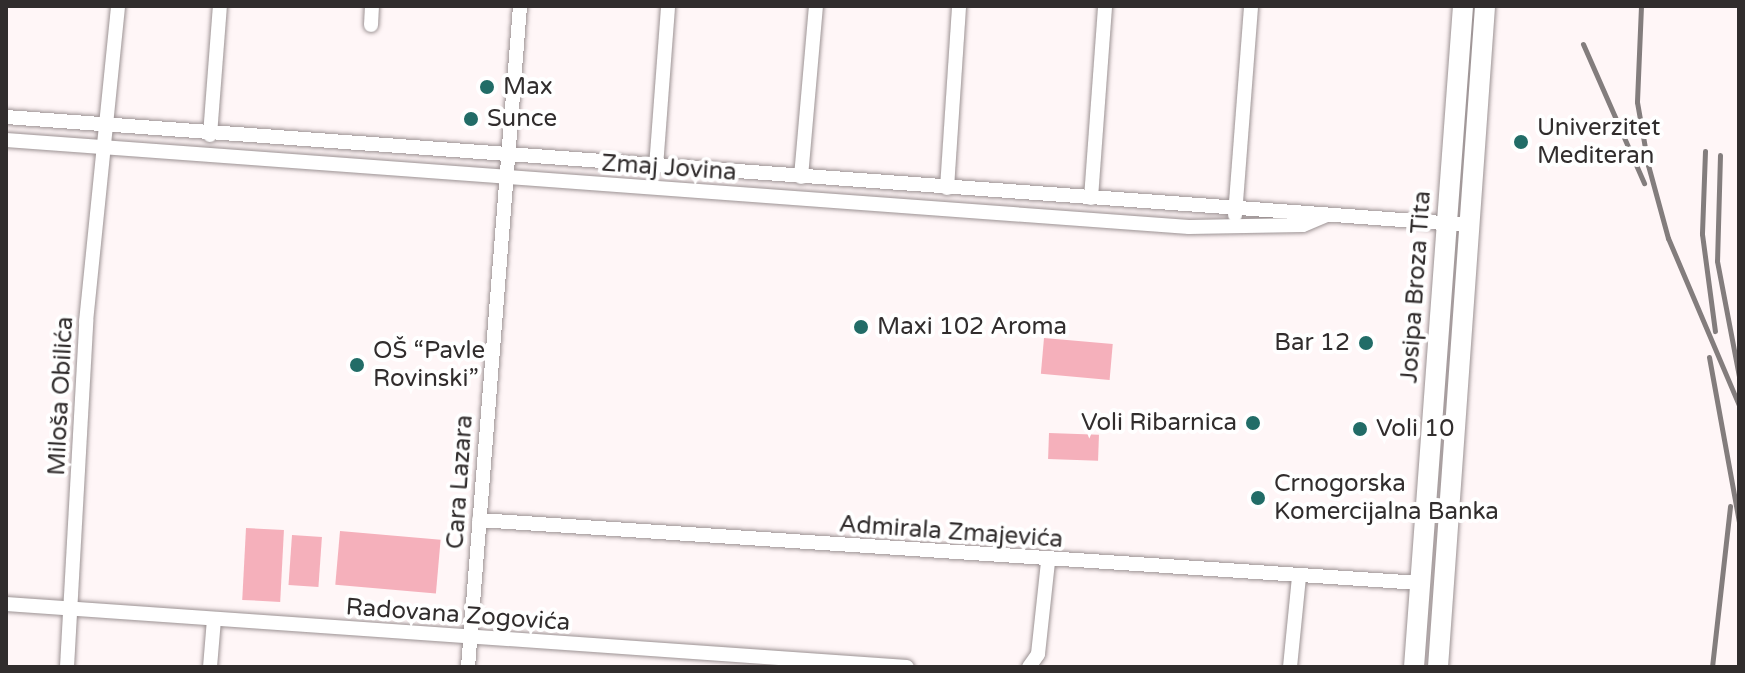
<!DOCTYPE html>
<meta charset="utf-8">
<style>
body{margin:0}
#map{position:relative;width:1745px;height:673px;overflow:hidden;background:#fff6f7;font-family:"Varela Round",sans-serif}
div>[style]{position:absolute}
.green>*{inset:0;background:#f5b0bb;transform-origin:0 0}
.roads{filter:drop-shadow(0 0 2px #9c9293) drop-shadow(0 0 2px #9c9293)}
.minor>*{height:14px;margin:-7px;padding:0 7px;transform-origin:7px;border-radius:7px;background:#fff}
.primary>*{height:20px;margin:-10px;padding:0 10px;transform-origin:10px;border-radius:10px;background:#fff}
.rail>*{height:5px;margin:-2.5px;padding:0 2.5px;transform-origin:2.5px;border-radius:2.5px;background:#837d7d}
.dots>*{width:22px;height:22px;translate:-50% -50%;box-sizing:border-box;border:4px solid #fff;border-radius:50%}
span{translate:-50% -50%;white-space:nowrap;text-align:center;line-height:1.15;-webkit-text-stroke:8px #fff;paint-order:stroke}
.poi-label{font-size:24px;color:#312d2d}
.left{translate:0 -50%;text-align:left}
.right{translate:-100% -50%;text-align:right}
.street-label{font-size:24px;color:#312d2d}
.frame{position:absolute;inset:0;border:8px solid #312d2d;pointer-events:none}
</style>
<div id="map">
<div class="green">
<div style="left:1044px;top:338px;width:69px;height:36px;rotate:5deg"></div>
<div style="left:1049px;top:433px;width:50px;height:26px;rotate:2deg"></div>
<div style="left:246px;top:528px;width:38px;height:72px;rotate:3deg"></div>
<div style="left:340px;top:531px;width:101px;height:54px;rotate:5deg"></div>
<div style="left:292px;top:535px;width:30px;height:50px;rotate:4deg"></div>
</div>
<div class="roads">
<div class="minor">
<div style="left:371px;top:25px;width:19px;rotate:-87deg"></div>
<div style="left:6px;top:117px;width:1467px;rotate:4.22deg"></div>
<div style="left:210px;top:135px;width:129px;rotate:-85.6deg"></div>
<div style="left:6px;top:140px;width:1186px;rotate:4.21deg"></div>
<div style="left:1189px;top:227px;width:114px;rotate:-1deg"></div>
<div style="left:1303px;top:225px;width:25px;rotate:-23deg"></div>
<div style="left:656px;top:167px;width:161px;rotate:-85.7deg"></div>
<div style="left:801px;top:177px;width:172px;rotate:-85deg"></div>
<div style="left:947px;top:188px;width:182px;rotate:-86.2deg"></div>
<div style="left:1091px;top:198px;width:193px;rotate:-85.8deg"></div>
<div style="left:1235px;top:215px;width:210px;rotate:-85.6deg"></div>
<div style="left:479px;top:520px;width:943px;rotate:3.83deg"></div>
<div style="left:6px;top:604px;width:903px;rotate:4deg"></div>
<div style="left:67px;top:667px;width:346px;rotate:-86.8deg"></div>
<div style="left:86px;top:322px;width:318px;rotate:-84.2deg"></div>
<div style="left:210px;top:667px;width:48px;rotate:-85.2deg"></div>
<div style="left:468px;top:667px;width:663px;rotate:-85.5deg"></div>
<div style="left:1029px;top:667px;width:16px;rotate:-55deg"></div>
<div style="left:1038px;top:654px;width:93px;rotate:-83.8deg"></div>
<div style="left:1290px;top:667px;width:90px;rotate:-84.3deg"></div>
</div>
<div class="primary">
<div style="left:1414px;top:667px;width:663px;rotate:-85.76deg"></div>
<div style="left:1438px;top:667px;width:663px;rotate:-85.93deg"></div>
</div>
</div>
<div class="rail">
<div style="left:1641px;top:6px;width:96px;rotate:92.4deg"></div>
<div style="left:1637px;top:102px;width:64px;rotate:80.1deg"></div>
<div style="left:1648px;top:165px;width:76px;rotate:74.7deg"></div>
<div style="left:1668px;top:238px;width:181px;rotate:67deg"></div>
<div style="left:1583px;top:44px;width:152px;rotate:66.3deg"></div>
<div style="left:1705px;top:151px;width:83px;rotate:92.1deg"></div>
<div style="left:1702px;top:234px;width:98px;rotate:82.4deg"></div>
<div style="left:1720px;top:155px;width:106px;rotate:91.6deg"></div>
<div style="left:1717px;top:261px;width:117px;rotate:79.2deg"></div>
<div style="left:1709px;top:357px;width:168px;rotate:79.7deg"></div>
<div style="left:1712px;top:667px;width:162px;rotate:-83.6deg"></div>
</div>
<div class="dots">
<div style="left:487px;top:87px;background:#226c67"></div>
<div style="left:471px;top:119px;background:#226c67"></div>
<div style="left:1521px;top:142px;background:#226c67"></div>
<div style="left:861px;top:327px;background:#226c67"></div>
<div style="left:1366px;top:343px;background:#226c67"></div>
<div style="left:357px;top:365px;background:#226c67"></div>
<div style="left:1253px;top:423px;background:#226c67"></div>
<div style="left:1360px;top:429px;background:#226c67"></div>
<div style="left:1258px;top:498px;background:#226c67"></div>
</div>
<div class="poi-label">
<span class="left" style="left:503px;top:87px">Max</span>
<span class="left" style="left:487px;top:119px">Sunce</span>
<span class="left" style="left:1537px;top:142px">Univerzitet<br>Mediteran</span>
<span class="left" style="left:877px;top:327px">Maxi 102 Aroma</span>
<span class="right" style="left:1350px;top:343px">Bar 12</span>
<span class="left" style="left:373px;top:365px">OŠ “Pavle<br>Rovinski”</span>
<span class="right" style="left:1237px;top:423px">Voli Ribarnica</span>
<span class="left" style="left:1376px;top:429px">Voli 10</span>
<span class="left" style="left:1274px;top:498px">Crnogorska<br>Komercijalna Banka</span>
</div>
<div class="street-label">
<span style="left:669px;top:168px;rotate:4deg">Zmaj Jovina</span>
<span style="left:1416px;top:287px;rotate:-86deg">Josipa Broza Tita</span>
<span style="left:61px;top:396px;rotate:-87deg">Miloša Obilića</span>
<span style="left:460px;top:482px;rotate:-86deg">Cara Lazara</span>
<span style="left:951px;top:532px;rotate:4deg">Admirala Zmajevića</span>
<span style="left:458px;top:615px;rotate:4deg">Radovana Zogovića</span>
</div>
<div class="frame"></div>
</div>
